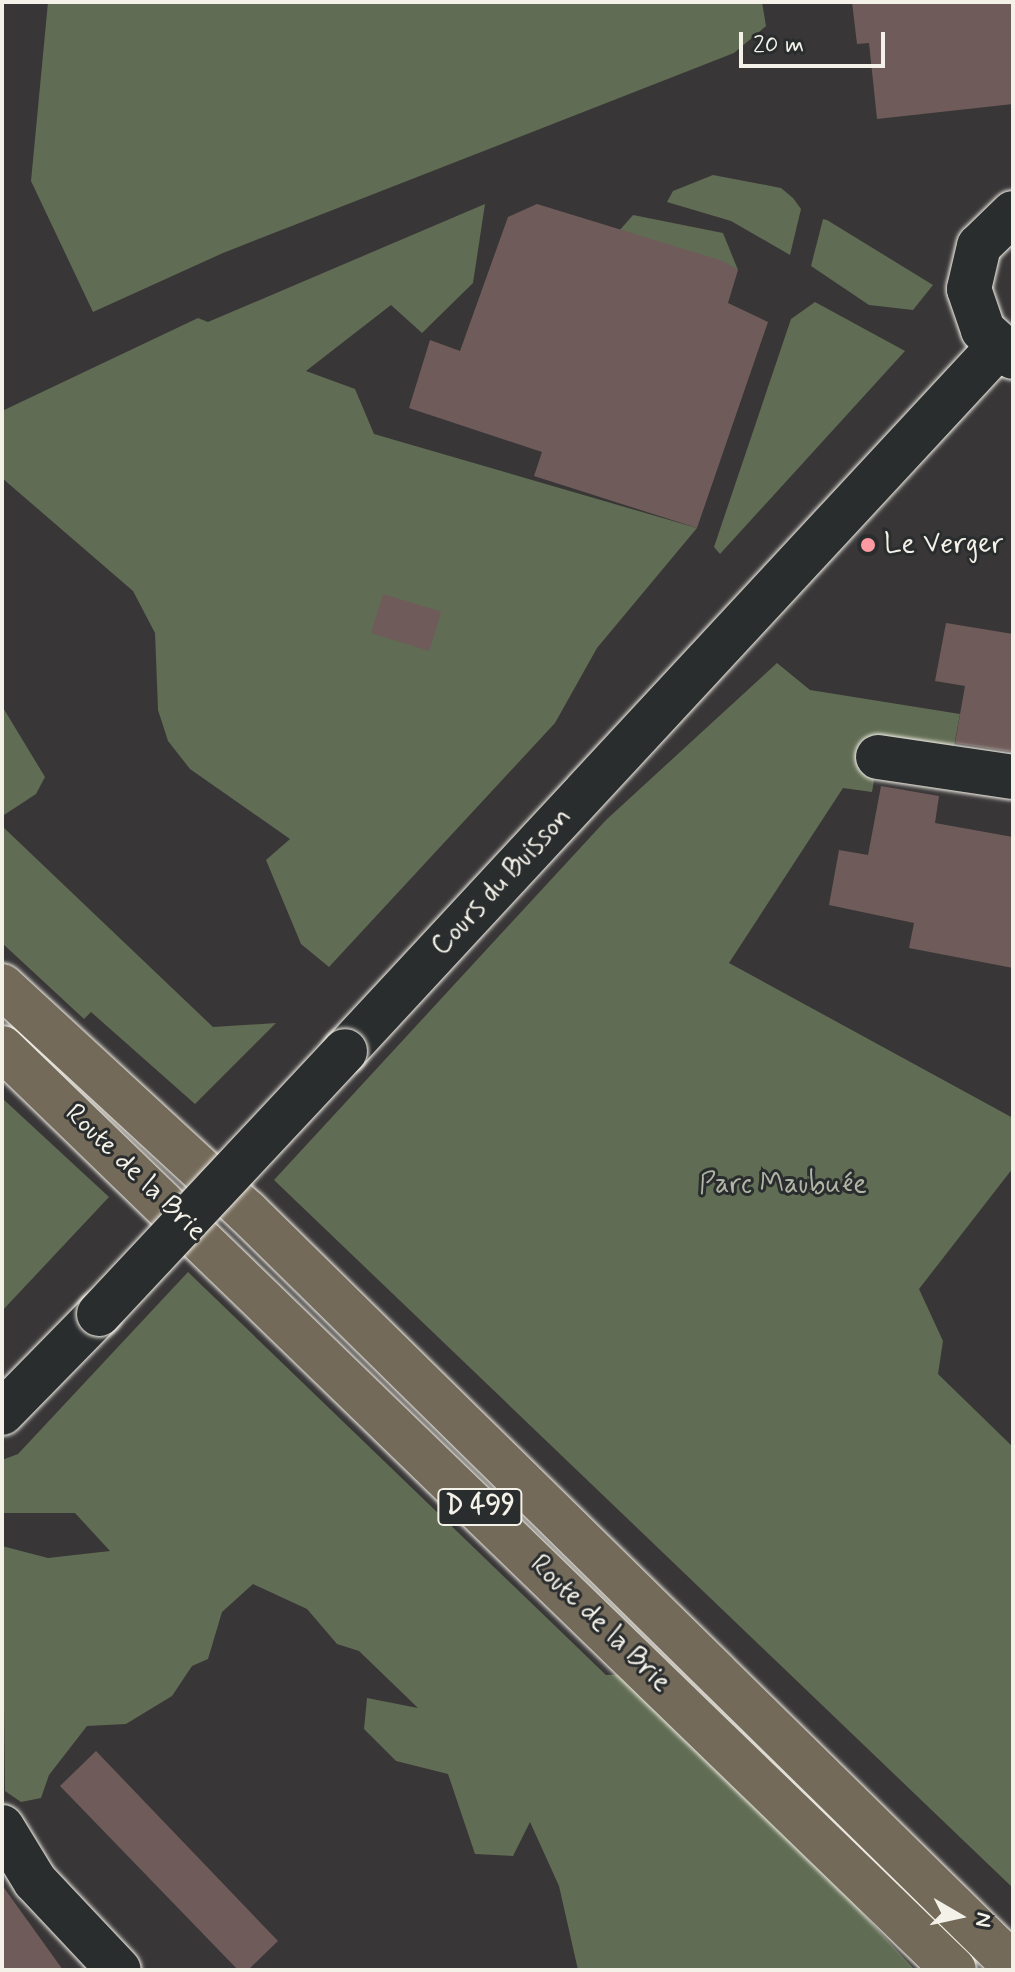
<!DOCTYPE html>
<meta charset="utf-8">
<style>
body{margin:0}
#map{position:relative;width:1015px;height:1972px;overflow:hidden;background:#383637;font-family:Mynerve,sans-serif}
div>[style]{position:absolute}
.green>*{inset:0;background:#606c53}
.building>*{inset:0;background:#6f5c5a;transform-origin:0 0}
.roads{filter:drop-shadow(0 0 2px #f4f1e8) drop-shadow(0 0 2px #f4f1e8)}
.minor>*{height:44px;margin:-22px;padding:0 22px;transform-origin:22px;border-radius:22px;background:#2a2d2e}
.trunk>*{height:44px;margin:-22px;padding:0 22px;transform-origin:22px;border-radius:22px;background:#746a5a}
.bridges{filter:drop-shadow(0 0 2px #f4f1e8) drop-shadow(0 0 2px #f4f1e8)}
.minor-bridge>*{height:44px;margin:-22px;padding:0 22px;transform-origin:22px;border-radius:22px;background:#2a2d2e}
.dots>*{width:22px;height:22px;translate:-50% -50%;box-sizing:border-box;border:4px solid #2a2d2e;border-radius:50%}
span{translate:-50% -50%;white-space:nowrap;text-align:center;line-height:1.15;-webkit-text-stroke:6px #2a2d2e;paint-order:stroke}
.shield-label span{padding:2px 6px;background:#2a2d2e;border:2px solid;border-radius:6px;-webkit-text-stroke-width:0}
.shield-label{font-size:26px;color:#f4f1e8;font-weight:700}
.poi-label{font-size:28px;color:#f4f1e8}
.left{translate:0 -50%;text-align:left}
.street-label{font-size:28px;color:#f4f1e8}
.park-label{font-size:28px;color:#b1b5a5}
.frame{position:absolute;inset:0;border:4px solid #f4f1e8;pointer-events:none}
.north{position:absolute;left:919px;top:1876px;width:80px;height:80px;-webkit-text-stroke:6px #2a2d2e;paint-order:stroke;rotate:99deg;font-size:22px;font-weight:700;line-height:32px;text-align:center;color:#f4f1e8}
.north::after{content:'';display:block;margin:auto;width:28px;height:36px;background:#f4f1e8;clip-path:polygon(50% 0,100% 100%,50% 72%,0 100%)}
.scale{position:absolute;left:739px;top:32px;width:146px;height:36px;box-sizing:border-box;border:4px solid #f4f1e8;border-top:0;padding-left:10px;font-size:24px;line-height:28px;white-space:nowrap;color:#f4f1e8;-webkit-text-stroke:6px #2a2d2e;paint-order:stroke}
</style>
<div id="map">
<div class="green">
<div style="clip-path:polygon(48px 2px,762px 2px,766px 26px,734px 53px,223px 253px,93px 312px,31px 181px)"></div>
<div style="clip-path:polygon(713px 175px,781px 188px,793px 198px,801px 209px,790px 255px,731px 221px,667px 202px,673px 191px)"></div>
<div style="clip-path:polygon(485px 204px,473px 283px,422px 333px,391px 305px,306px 371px,355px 389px,374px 434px,697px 528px,597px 648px,555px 723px,329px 967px,301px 944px,266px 860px,290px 839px,190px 769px,168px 741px,158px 710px,155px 633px,133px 591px,2px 478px,2px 411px,198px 318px,208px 322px)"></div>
<div style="clip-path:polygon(633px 215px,723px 233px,738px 270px,619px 231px)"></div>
<div style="clip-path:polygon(823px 219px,827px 220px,933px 285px,913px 310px,869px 305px,811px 266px)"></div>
<div style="clip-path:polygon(815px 302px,905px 351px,720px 554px,714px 547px,791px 319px)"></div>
<div style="clip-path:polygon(777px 663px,810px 690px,960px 714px,953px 752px,881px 740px,872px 792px,843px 788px,729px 963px,1013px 1118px,1013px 1168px,919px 1289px,943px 1341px,938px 1374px,1013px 1447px,1013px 1888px,274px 1180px,606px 820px)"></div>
<div style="clip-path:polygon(2px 706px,45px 777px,36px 794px,4px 815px)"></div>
<div style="clip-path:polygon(2px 826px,213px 1027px,276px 1023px,195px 1104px,91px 1012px,84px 1019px,2px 943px)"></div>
<div style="clip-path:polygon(2px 1098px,109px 1197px,2px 1311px)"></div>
<div style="clip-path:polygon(188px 1272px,606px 1675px,626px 1674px,780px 1824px,915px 1970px,578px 1970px,559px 1886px,530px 1822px,513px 1856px,475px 1854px,448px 1774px,396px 1761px,364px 1729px,367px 1698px,418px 1708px,359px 1651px,337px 1644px,307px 1609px,253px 1584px,222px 1612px,208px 1659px,192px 1666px,172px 1696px,126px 1724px,87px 1726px,49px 1775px,41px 1798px,21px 1802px,5px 1791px,2px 1546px,48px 1558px,110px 1551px,75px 1513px,2px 1513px,2px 1460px,18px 1454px)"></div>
</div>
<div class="building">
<div style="clip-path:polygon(852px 2px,1013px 2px,1013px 104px,877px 119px,869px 43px,857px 44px)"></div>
<div style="clip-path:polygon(537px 204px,723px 261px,738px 270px,728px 303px,768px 322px,697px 528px,534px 476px,542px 452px,409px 408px,430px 340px,460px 351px,508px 217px)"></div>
<div style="left:383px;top:594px;width:61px;height:41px;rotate:17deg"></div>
<div style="clip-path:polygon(946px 623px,1013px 634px,1013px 752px,955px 743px,965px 686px,935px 681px)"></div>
<div style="clip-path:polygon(881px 786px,939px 796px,935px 823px,1013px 837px,1013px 968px,909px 948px,914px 923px,829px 905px,839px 850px,868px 855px)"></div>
<div style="clip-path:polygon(96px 1751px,278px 1941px,248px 1970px,238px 1970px,60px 1786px)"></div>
<div style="clip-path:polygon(2px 1885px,63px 1970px,2px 1970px)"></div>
</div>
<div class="roads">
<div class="minor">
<div style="left:1013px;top:213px;width:47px;rotate:135.9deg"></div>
<div style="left:979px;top:246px;width:44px;rotate:103.1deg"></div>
<div style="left:969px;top:289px;width:43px;rotate:71.1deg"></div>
<div style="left:983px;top:330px;width:40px;rotate:42deg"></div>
<div style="left:878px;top:757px;width:136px;rotate:8.4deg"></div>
<div style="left:345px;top:1051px;width:960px;rotate:-47.15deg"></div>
<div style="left:2px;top:1413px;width:139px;rotate:-45.6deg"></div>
<div style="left:2px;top:1827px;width:63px;rotate:58.6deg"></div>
<div style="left:35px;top:1881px;width:122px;rotate:46.7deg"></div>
</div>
<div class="trunk">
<div style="left:2px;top:986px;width:332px;rotate:42.7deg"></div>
<div style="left:246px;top:1211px;width:1076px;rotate:44.51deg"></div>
<div style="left:2px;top:1048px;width:1325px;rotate:44.08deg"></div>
</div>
</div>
<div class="bridges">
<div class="minor-bridge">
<div style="left:99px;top:1314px;width:360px;rotate:-46.9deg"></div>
</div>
</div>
<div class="dots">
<div style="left:868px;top:545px;background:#ff9aa2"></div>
</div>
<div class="shield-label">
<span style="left:480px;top:1507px">D 499</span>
</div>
<div class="poi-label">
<span class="left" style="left:884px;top:545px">Le Verger</span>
</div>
<div class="street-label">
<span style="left:502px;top:882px;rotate:-47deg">Cours du Buisson</span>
<span style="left:135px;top:1173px;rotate:44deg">Route de la Brie</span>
<span style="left:600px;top:1624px;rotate:44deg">Route de la Brie</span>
</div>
<div class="park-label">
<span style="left:783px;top:1185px">Parc Maubuée</span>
</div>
<div class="frame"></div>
<div class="north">N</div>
<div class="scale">20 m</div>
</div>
